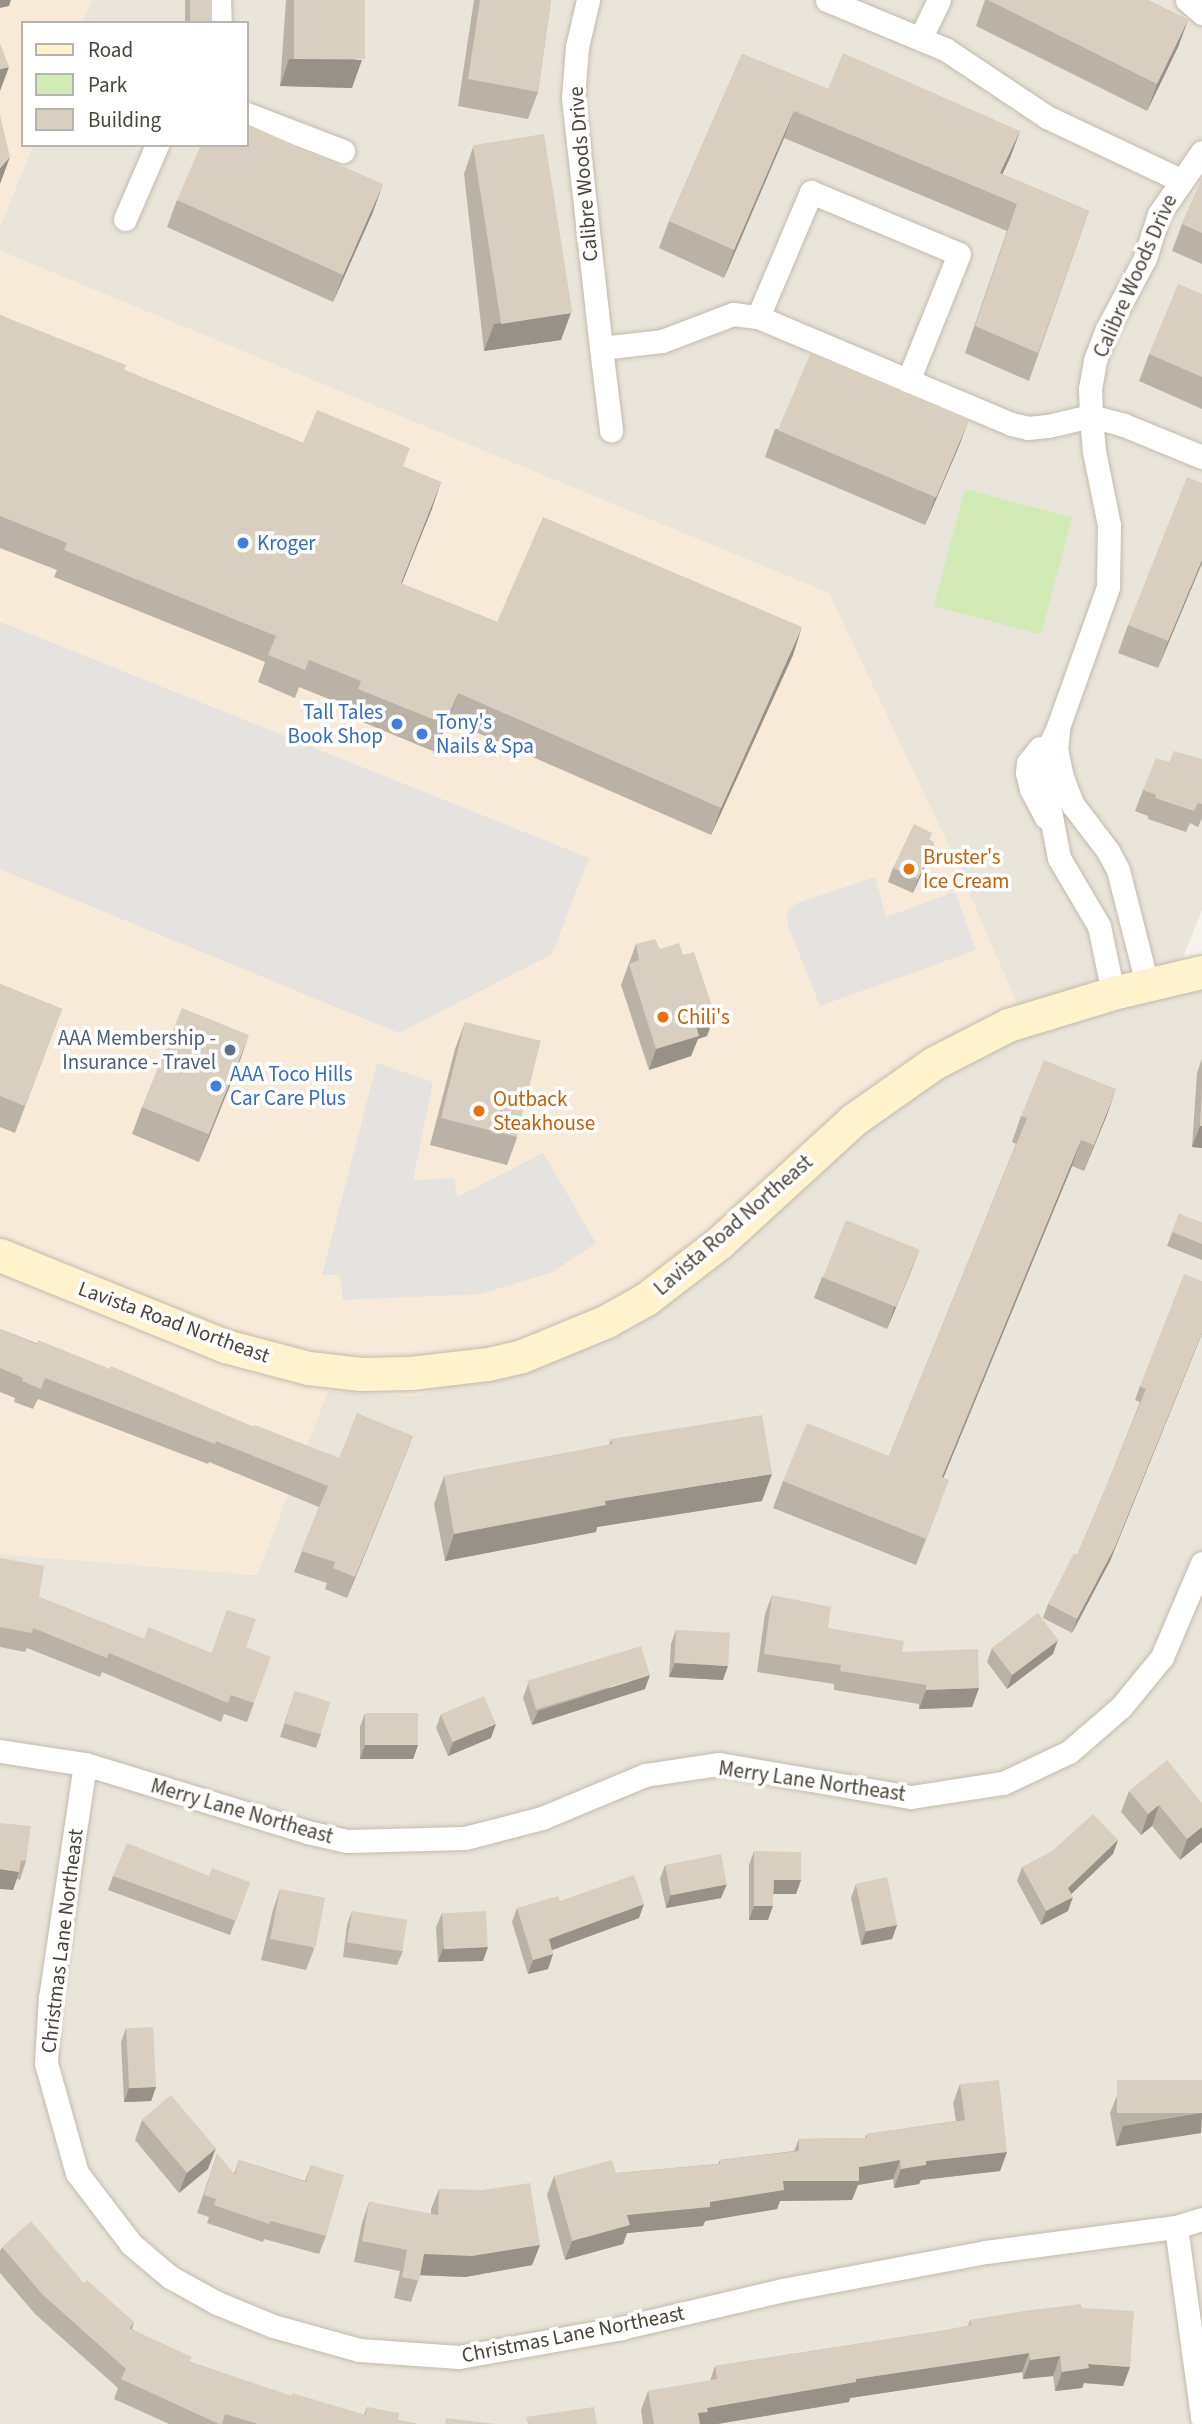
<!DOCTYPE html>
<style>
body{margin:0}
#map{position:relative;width:1202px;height:2424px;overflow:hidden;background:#f6f3ec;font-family:"Source Sans 3",sans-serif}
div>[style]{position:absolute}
.residential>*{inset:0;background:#eae5da}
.commercial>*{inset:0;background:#f7ead8}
.green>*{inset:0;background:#d2eab5;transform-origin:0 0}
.parking>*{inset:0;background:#e5e3e0}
.roads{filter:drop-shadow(0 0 2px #c2bbae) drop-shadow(0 0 2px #c2bbae)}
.street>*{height:23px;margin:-11.5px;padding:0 11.5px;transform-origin:11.5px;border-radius:11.5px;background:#fff}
.secondary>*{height:33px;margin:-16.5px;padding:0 16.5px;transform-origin:16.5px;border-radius:16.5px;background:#fff3cd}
.wall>*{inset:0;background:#bab2a6;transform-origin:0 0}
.shaded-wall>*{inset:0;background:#979187}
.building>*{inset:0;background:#d8cfc1;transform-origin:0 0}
.dots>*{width:19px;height:19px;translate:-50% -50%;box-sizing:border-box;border:4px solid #fff;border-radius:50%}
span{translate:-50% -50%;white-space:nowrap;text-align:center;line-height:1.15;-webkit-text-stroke:7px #fff;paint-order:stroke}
.street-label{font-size:21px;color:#4b4439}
.shop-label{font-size:21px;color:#366cbe}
.left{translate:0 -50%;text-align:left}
.right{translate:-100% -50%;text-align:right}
.food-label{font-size:21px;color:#c56008}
.service-label{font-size:21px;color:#4e5e75}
.legend{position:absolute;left:21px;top:21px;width:228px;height:126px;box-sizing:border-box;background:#fff;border:2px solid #b7b4b0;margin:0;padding:9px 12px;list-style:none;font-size:21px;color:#4b4439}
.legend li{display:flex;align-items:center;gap:14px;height:35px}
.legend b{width:35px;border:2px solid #b7b4b0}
</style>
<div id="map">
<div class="residential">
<div style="clip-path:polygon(92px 0,1202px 0,1202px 910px,1177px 973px,1202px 969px,1202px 2424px,0 2424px,0 1554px,257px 1575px,328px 1391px,415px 1396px,855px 1115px,1025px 1023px,947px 842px,828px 593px,0 251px,0 227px,33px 145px,247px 145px,247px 23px,82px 23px)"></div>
</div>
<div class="commercial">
<div style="clip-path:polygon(0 0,92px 0,82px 23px,23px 23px,23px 145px,33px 145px,0 227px)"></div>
<div style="clip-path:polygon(0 251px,829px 593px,947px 842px,1025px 1024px,855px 1115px,789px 1188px,514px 1365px,415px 1396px,328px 1391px,257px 1575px,0 1554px)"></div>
</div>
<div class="green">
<div style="left:965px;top:489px;width:111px;height:121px;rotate:15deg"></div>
</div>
<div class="parking">
<div style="clip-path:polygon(0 622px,589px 858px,552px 954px,399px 1033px,0 869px)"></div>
<div style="clip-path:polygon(875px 877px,886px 917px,955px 892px,976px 950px,820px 1006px,788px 926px,787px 912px,795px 904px)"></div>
<div style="clip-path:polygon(377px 1063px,433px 1082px,413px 1180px,454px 1178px,457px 1197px,543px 1153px,596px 1243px,552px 1272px,481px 1294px,343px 1300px,340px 1275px,322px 1275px)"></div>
</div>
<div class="roads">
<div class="street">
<div style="left:219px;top:0;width:23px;rotate:88deg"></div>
<div style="left:588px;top:0;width:48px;rotate:103.2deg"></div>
<div style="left:577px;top:47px;width:51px;rotate:94.5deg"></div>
<div style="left:573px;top:98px;width:252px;rotate:83.6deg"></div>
<div style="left:601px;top:348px;width:61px;rotate:-6.5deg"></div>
<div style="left:662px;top:341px;width:76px;rotate:-20.8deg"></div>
<div style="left:733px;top:314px;width:25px;rotate:7deg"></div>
<div style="left:758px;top:317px;width:275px;rotate:22.9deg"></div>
<div style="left:1011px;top:424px;width:17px;rotate:13deg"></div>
<div style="left:1028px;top:428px;width:20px;rotate:-6deg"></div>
<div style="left:1048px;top:426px;width:44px;rotate:-13.1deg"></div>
<div style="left:1091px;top:416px;width:34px;rotate:15deg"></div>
<div style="left:1124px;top:425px;width:84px;rotate:22.3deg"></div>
<div style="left:827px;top:0;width:128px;rotate:22.6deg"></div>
<div style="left:945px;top:49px;width:123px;rotate:33.7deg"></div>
<div style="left:1047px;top:117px;width:147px;rotate:25.3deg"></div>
<div style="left:1187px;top:0;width:20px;rotate:41deg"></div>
<div style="left:921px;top:37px;width:41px;rotate:-64.1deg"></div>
<div style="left:247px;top:114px;width:103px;rotate:21.1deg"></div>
<div style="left:125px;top:219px;width:81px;rotate:-66.6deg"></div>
<div style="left:758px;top:317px;width:136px;rotate:-67deg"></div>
<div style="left:811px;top:192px;width:160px;rotate:22.7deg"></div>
<div style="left:959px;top:254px;width:137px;rotate:111.9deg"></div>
<div style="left:601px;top:348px;width:83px;rotate:83deg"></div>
<div style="left:1058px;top:731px;width:18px;rotate:96deg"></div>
<div style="left:1056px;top:749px;width:29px;rotate:78deg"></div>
<div style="left:1062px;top:777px;width:30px;rotate:69deg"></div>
<div style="left:1073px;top:805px;width:58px;rotate:52.7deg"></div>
<div style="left:1108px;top:851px;width:21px;rotate:62deg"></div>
<div style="left:1118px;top:870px;width:118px;rotate:75.7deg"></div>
<div style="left:1040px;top:748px;width:19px;rotate:129deg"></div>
<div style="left:1028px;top:763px;width:10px;rotate:96deg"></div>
<div style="left:1027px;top:773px;width:16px;rotate:76deg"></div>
<div style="left:1031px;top:789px;width:32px;rotate:62deg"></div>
<div style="left:1113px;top:993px;width:68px;rotate:-101.8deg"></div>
<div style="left:1099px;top:926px;width:79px;rotate:-120.5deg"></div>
<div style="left:1059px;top:858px;width:96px;rotate:-100.8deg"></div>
<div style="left:1041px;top:764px;width:41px;rotate:-65.3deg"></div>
<div style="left:1058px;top:727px;width:149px;rotate:-70.3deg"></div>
<div style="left:1108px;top:587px;width:62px;rotate:-89.1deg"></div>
<div style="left:1109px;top:525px;width:76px;rotate:-101.5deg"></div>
<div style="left:1094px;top:451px;width:35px;rotate:-95deg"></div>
<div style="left:1091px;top:416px;width:27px;rotate:-92deg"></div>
<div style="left:1090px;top:389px;width:29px;rotate:-80deg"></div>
<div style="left:1095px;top:360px;width:33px;rotate:-69deg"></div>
<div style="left:1107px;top:329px;width:81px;rotate:-61.8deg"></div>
<div style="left:1145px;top:258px;width:46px;rotate:-72.3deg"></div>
<div style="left:1159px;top:214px;width:75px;rotate:-55.3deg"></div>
<div style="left:0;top:1751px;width:86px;rotate:8.7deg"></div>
<div style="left:85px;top:1764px;width:232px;rotate:17deg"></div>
<div style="left:307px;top:1832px;width:41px;rotate:12.7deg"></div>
<div style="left:347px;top:1841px;width:118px;rotate:-1.5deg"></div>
<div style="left:465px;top:1838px;width:80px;rotate:-14.6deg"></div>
<div style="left:542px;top:1818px;width:112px;rotate:-22.7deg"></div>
<div style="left:645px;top:1775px;width:75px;rotate:-8.5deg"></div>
<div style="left:719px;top:1764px;width:195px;rotate:9.8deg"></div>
<div style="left:911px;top:1797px;width:93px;rotate:-8.7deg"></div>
<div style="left:1003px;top:1783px;width:73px;rotate:-25.2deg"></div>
<div style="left:1069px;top:1752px;width:69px;rotate:-40.9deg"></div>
<div style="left:1121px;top:1707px;width:65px;rotate:-50.6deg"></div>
<div style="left:1162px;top:1657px;width:102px;rotate:-66.9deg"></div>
<div style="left:85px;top:1764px;width:236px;rotate:98.5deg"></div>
<div style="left:50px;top:1997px;width:66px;rotate:93.5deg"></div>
<div style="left:46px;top:2063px;width:114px;rotate:74.3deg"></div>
<div style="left:77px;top:2173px;width:89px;rotate:52.7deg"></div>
<div style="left:131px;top:2244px;width:51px;rotate:40.2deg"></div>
<div style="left:170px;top:2277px;width:54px;rotate:29deg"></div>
<div style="left:217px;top:2303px;width:61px;rotate:22.3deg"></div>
<div style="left:273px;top:2326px;width:89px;rotate:15.6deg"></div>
<div style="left:359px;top:2350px;width:100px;rotate:4deg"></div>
<div style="left:459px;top:2357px;width:165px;rotate:-10.1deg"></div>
<div style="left:621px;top:2328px;width:166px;rotate:-13.2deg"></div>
<div style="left:783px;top:2290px;width:207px;rotate:-10.6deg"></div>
<div style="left:986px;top:2252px;width:192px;rotate:-7.5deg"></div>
<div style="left:1176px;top:2227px;width:27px;rotate:-17deg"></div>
<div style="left:1176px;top:2227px;width:192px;rotate:82.2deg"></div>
</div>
<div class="secondary">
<div style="left:0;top:1255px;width:243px;rotate:22deg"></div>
<div style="left:225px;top:1346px;width:86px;rotate:14.8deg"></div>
<div style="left:308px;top:1368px;width:53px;rotate:6.5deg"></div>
<div style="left:361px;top:1374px;width:50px;rotate:-1.1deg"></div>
<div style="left:411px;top:1373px;width:78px;rotate:-6.7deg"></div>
<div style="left:488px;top:1364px;width:35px;rotate:-13deg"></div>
<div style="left:522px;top:1356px;width:92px;rotate:-22.4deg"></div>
<div style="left:607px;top:1321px;width:45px;rotate:-29.4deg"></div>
<div style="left:646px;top:1299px;width:92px;rotate:-37.5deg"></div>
<div style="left:719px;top:1243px;width:182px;rotate:-42.5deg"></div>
<div style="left:853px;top:1120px;width:99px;rotate:-35.1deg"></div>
<div style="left:934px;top:1063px;width:83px;rotate:-27.2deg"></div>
<div style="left:1008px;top:1025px;width:110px;rotate:-16.9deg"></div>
<div style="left:1113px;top:993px;width:91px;rotate:-13.3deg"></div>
</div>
</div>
<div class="wall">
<div style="left:185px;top:0;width:27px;height:23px"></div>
<div style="clip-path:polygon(286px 0,365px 0,352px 88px,280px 86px)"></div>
<div style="clip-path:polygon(474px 0,551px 0,538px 92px,528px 119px,458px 106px)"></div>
<div style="clip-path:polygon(985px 0,1148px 0,1188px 20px,1178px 47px,1147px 111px,976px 26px)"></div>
<div style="clip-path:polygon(742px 54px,828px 89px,1020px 131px,1010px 158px,1002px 174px,1089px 211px,1029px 381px,965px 353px,1007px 231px,784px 138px,724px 278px,659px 248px,669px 221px)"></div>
<div style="clip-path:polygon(473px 147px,561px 340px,484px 351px,464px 174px)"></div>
<div style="clip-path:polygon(1202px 179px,1202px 264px,1172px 251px,1182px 224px)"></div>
<div style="clip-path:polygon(177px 200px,373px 212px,333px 302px,167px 227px)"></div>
<div style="clip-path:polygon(1202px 294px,1202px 409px,1139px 381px,1149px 354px)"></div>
<div style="clip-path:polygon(0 315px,124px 370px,303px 443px,403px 467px,441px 482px,402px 584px,497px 622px,793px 655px,711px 835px,448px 720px,435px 752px,348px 716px,351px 708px,299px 687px,295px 698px,258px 682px,265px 662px,54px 577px,57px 570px,0 548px)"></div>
<div style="clip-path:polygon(969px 419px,959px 446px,925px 525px,765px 457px,775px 429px)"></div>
<div style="clip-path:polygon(1202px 483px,1202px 563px,1158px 668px,1118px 653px,1128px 625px)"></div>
<div style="clip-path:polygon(1202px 759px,1202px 818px,1198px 827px,1190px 823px,1186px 832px,1148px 819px,1148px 816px,1135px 811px,1143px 790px,1169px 762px)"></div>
<div style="clip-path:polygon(930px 840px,934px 843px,929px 857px,913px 893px,888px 882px,893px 868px)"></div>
<div style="clip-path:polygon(636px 944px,707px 1036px,698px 1039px,691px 1056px,649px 1070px,621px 985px)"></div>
<div style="clip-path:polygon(0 984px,62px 1009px,15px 1133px,0 1127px)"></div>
<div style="clip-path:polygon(465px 1022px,517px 1138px,507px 1165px,430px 1145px,455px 1049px)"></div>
<div style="clip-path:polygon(1202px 1058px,1202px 1148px,1192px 1147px,1197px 1073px)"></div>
<div style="clip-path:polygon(239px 1063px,199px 1162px,132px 1134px,142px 1107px)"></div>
<div style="clip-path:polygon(1107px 1115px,1084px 1171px,1072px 1166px,943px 1478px,939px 1506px,916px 1565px,773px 1508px,783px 1481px,889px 1456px,1016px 1144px,1012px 1142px,1021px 1116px)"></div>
<div style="clip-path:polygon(1179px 1214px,1202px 1223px,1202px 1260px,1167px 1246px)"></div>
<div style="clip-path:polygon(919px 1250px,887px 1329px,814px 1298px,822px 1277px)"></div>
<div style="clip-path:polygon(1202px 1281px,1202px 1334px,1110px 1561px,1072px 1633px,1043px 1618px,1048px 1604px,1077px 1555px,1107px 1485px,1140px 1402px,1135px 1400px,1140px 1386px)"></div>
<div style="clip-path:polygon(0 1329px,254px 1427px,339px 1458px,413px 1436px,347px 1598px,325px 1589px,327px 1583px,294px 1572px,319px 1507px,209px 1462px,208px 1464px,38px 1399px,33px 1409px,14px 1402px,15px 1398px,0 1392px)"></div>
<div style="clip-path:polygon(611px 1439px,762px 1501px,597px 1527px,596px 1532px,445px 1561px,434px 1504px,444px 1476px,609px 1445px)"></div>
<div style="clip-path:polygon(0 1558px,39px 1597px,144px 1639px,212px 1653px,227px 1610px,246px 1647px,254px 1703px,247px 1722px,224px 1714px,221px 1722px,102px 1672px,100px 1677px,27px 1648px,25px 1652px,0 1647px)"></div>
<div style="clip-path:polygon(772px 1595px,828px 1628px,902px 1652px,979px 1688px,972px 1707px,919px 1709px,919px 1704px,834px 1690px,834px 1684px,757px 1672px,765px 1614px)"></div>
<div style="clip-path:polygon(676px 1630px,723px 1680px,669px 1677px,671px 1644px)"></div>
<div style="clip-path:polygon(992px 1648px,1053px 1654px,1007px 1689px,987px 1662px)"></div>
<div style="clip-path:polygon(528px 1684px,645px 1689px,532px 1725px,523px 1698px)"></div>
<div style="clip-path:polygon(295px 1691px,321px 1734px,316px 1748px,280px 1737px)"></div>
<div style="clip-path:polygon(365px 1713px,418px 1745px,413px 1759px,360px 1759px,360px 1727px)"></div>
<div style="clip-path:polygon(441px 1714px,491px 1738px,448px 1756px,436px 1728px)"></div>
<div style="clip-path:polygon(1129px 1791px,1202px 1803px,1202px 1842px,1180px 1860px,1152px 1826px,1141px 1835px,1121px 1812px)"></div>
<div style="clip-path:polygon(0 1823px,26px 1861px,20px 1880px,17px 1879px,13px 1890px)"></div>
<div style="clip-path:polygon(1118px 1840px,1113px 1854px,1071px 1894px,1068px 1911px,1041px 1925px,1017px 1881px,1022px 1867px)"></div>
<div style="clip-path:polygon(754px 1851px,801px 1880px,796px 1894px,773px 1894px,768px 1920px,749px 1920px,749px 1865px)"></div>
<div style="clip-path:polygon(665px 1865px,721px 1898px,666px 1908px,660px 1879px)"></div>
<div style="clip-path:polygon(113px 1876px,209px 1876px,250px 1882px,230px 1935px,108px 1890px)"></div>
<div style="clip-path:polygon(856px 1884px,897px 1925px,892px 1939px,861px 1945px,851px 1898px)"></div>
<div style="clip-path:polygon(280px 1889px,314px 1949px,306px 1970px,261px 1960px,273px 1910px)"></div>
<div style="clip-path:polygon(560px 1901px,639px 1918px,552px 1950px,553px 1954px,548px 1969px,528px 1974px,512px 1922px,517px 1908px)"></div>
<div style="clip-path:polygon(352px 1911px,403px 1951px,397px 1965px,343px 1957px,347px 1925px)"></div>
<div style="clip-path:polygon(442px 1913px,483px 1961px,438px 1962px,436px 1927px)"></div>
<div style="clip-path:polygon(126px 2028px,156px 2087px,151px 2101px,124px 2102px,121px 2042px)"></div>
<div style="clip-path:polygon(1202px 2080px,1201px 2133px,1116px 2146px,1110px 2113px,1118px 2093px)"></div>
<div style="clip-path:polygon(960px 2084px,1007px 2152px,1000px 2171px,921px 2180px,919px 2184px,894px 2188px,893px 2179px,858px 2185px,852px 2200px,780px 2201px,777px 2209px,705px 2221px,703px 2226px,627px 2233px,623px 2244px,565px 2260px,547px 2195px,554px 2176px,616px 2173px,718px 2164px,720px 2160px,794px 2151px,799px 2139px,865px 2138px,867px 2134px,956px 2121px,953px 2103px)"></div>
<div style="clip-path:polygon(142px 2120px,208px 2169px,179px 2193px,135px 2140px)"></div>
<div style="clip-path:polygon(217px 2154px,234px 2174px,239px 2160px,305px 2181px,311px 2165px,326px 2236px,319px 2254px,264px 2239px,263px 2242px,207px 2223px,209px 2217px,197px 2213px)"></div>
<div style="clip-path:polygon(439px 2189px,540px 2245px,532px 2265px,465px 2277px,420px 2275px,411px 2302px,394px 2298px,400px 2271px,354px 2262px,362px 2223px,369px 2202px,431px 2214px,431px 2209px)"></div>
<div style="clip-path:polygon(2px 2247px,84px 2283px,134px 2322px,132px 2329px,190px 2362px,291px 2396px,364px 2415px,367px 2407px,398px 2420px,417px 2424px,169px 2424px,114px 2399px,118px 2388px,35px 2314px,0 2273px,0 2251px)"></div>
<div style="clip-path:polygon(1082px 2308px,1130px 2367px,1123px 2386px,1084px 2383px,1082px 2388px,1055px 2391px,1053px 2376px,1023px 2379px,1022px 2372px,850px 2398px,849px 2402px,717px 2424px,643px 2424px,641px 2410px,648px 2391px,710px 2381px,715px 2366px,947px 2330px,968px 2326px,970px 2320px)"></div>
</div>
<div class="shaded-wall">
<div style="clip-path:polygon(0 0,11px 0,9px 6px,0 8px)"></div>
<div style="clip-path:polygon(1188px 20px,1178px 47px,1147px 111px,1157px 84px)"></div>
<div style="clip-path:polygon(289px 59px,362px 60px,352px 88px,280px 86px)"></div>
<div style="clip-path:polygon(9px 67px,0 91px,0 69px)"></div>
<div style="clip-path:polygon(794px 111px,784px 138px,724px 278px,734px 250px)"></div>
<div style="clip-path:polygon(1020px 131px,1010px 158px,993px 194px,1000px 173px)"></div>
<div style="clip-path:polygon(10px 157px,0 184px,0 168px)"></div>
<div style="clip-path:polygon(383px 184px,373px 212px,333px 302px,343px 275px)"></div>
<div style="clip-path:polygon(571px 313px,561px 340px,484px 351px,494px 324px)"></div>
<div style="clip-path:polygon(969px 419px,959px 446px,925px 525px,935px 498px)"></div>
<div style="clip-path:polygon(441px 482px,432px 509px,391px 610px,401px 583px)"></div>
<div style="clip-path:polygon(1202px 560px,1202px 563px,1158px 668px,1168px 641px)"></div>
<div style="clip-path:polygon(802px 627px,793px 655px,711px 835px,721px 808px)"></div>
<div style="clip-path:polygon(458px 693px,448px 720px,435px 752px,445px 724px)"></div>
<div style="clip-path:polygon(934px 843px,929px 857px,913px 893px,918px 879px)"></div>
<div style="clip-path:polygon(715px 1015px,707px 1036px,698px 1039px,691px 1056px,649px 1070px,656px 1049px,695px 1022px)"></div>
<div style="clip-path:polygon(249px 1035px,239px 1063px,199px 1162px,209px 1135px)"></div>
<div style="clip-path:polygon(1116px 1089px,1107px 1115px,1084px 1171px,1094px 1145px)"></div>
<div style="clip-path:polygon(1200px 1126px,1202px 1126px,1202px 1148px,1192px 1147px)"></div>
<div style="clip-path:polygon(1081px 1140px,1072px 1166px,933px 1503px,942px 1477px)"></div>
<div style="clip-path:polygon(919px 1250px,911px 1271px,887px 1329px,894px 1308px)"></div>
<div style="clip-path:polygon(1202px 1333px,1110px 1561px,1072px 1633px,1077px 1619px)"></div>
<div style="clip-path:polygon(413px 1436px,405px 1456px,347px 1598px,355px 1577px)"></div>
<div style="clip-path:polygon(772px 1474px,762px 1501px,597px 1527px,596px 1532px,445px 1561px,454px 1534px,605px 1501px)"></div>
<div style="clip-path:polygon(1058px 1640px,1053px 1654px,1007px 1689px,1012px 1675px)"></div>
<div style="clip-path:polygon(675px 1663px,728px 1666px,723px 1680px,669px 1677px)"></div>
<div style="clip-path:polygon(650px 1675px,645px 1689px,532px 1725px,538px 1711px)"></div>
<div style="clip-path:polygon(979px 1688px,972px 1707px,919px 1709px,926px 1690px)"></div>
<div style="clip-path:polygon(496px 1724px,491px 1738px,448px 1756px,453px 1742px)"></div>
<div style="clip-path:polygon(365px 1745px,418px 1745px,413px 1759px,360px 1759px)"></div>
<div style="clip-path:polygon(1159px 1805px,1152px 1826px,1141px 1835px,1148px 1814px)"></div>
<div style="clip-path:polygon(1202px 1827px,1202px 1842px,1180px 1860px,1187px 1839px)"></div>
<div style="clip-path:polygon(1118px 1840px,1113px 1854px,1063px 1902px,1068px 1888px)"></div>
<div style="clip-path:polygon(0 1869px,19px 1872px,13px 1890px,0 1889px)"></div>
<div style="clip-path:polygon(774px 1880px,801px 1880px,796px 1894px,769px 1894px)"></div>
<div style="clip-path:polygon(727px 1884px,721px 1898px,666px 1908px,671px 1894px)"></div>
<div style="clip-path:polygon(1073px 1897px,1068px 1911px,1041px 1925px,1046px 1911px)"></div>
<div style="clip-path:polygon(644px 1904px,639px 1918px,544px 1953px,549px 1939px)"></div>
<div style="clip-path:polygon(754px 1906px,773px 1906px,768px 1920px,749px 1920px)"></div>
<div style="clip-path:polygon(897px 1925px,892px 1939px,861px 1945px,866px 1931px)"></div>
<div style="clip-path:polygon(488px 1947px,483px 1961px,438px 1962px,443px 1948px)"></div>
<div style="clip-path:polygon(553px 1954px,548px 1969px,528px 1974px,533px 1960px)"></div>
<div style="clip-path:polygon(156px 2087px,151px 2101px,124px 2102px,129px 2088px)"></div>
<div style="clip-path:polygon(1202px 2113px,1201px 2133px,1116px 2146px,1123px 2126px)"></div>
<div style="clip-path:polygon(216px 2148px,208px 2169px,179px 2193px,187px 2172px)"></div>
<div style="clip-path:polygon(1007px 2152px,1000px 2171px,921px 2180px,919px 2184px,894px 2188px,901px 2169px,926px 2161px)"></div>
<div style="clip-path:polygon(900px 2160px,893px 2179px,858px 2185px,852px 2200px,780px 2201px,777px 2209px,705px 2221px,703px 2226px,627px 2233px,623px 2244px,565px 2260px,572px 2241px,627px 2215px,710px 2202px,783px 2181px)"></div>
<div style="clip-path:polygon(540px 2245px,532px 2265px,465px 2277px,416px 2275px,424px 2254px)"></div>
<div style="clip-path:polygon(1029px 2353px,1022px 2372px,850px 2398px,849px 2402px,717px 2424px,694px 2424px,698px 2413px,707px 2408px,856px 2379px)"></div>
<div style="clip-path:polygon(1060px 2356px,1053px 2376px,1023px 2379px,1030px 2360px)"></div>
<div style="clip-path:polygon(1088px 2364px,1130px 2367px,1123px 2386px,1084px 2383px,1082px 2388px,1055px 2391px,1062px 2372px)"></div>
</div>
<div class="building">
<div style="left:190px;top:0;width:22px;height:23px"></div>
<div style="left:294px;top:0;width:71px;height:59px"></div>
<div style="clip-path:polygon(480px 0,551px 0,538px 92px,468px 79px)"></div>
<div style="clip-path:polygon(988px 0,1148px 0,1188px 20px,1157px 84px)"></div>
<div style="clip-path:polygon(0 43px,9px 67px,0 69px)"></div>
<div style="clip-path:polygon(843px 53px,1020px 131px,1000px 173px,1089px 211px,1038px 353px,975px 326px,1017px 204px,794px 111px,734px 250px,669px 221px,742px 54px,828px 89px)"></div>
<div style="clip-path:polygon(0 115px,10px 157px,0 168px)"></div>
<div style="clip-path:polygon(247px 124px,383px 184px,343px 275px,177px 200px,201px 145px,247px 145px)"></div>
<div style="left:544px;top:134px;width:181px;height:72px;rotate:81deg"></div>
<div style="clip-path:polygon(1202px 179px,1202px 233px,1182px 224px)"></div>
<div style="clip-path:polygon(1178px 284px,1202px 294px,1202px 377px,1149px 354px)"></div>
<div style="clip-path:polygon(0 315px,126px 365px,124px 370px,303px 443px,317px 410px,410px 448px,403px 466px,441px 482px,401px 583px,497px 622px,543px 517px,802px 627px,721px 808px,458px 693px,445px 724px,358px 689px,361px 681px,309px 660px,305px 670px,268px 655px,276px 636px,64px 550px,67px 543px,0 516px)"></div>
<div style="left:811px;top:352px;width:172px;height:85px;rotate:23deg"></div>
<div style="clip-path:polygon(1187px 477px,1202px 483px,1202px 560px,1168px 641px,1128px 625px)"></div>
<div style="clip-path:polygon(1174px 751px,1202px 759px,1202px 804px,1198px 803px,1194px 811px,1155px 798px,1156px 795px,1143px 790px,1156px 758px,1169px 762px)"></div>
<div style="clip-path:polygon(914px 824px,932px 833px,929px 840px,934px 843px,918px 879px,893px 868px)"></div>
<div style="clip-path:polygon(655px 939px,660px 949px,679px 943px,683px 955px,694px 952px,715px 1015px,695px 1022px,699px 1036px,656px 1049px,629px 964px,639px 960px,636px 944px)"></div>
<div style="clip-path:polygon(0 984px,62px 1009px,25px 1106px,0 1096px)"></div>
<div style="left:182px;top:1008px;width:72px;height:107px;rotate:22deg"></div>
<div style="left:465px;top:1022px;width:78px;height:99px;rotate:14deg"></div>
<div style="clip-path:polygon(1044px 1060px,1116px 1089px,1094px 1145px,1081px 1140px,942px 1477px,949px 1480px,926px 1539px,783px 1481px,807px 1423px,889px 1456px,1027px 1118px,1021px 1116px)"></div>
<div style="clip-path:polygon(1202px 1086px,1202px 1126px,1200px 1126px)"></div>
<div style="clip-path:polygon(1179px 1214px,1202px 1223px,1202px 1244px,1172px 1232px)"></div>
<div style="left:846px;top:1220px;width:79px;height:62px;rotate:22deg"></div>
<div style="clip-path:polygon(1184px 1274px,1202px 1281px,1202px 1333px,1115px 1547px,1077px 1619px,1048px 1604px,1074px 1553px,1077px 1555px,1107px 1485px,1146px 1389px,1140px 1386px)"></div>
<div style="clip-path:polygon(0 1329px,37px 1344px,38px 1340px,110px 1369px,111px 1366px,254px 1427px,255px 1425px,339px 1458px,357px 1413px,413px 1436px,355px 1577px,333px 1568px,335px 1562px,301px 1551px,328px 1486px,216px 1441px,215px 1444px,45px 1378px,41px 1389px,22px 1381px,23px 1378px,0 1368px)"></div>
<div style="clip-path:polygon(762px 1415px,772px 1474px,605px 1501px,606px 1505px,454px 1534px,444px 1476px,612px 1444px,611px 1439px)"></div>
<div style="clip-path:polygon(0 1558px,44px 1566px,39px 1597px,144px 1639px,148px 1627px,212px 1653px,227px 1610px,256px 1619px,246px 1647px,271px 1657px,254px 1703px,231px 1695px,228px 1703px,109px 1653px,107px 1658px,33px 1628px,32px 1633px,0 1627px)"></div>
<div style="clip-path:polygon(772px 1595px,831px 1607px,828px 1628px,904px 1641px,902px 1652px,978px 1649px,979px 1688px,926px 1690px,926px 1685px,840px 1671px,841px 1665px,764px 1654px)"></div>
<div style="left:1038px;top:1613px;width:34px;height:58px;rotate:53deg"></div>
<div style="left:676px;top:1630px;width:54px;height:33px;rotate:3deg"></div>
<div style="left:641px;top:1646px;width:30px;height:119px;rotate:73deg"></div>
<div style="left:295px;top:1691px;width:37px;height:34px;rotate:17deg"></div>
<div style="left:484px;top:1696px;width:30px;height:47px;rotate:67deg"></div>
<div style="left:365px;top:1713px;width:53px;height:32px"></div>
<div style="clip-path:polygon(1167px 1760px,1202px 1803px,1202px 1827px,1187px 1839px,1159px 1805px,1148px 1814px,1129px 1791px)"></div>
<div style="clip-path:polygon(1093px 1814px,1118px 1840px,1068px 1888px,1073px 1897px,1046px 1911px,1022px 1867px,1052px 1851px)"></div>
<div style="clip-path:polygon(0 1823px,31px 1826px,26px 1861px,21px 1860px,19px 1872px,0 1869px)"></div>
<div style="clip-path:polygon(127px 1843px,209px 1876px,212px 1868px,250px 1882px,236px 1921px,113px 1876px)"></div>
<div style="clip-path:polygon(754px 1851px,801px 1852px,801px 1880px,774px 1880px,773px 1906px,754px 1906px)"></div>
<div style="left:721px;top:1854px;width:31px;height:57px;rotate:79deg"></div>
<div style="clip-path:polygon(634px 1875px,644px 1904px,549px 1939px,553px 1954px,533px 1960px,517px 1908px,558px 1896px,560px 1901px)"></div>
<div style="left:887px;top:1877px;width:49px;height:32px;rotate:78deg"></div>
<div style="left:280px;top:1889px;width:46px;height:51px;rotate:11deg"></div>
<div style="left:352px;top:1911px;width:56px;height:32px;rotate:9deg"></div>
<div style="left:486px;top:1911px;width:36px;height:44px;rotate:87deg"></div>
<div style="left:153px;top:2027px;width:60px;height:27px;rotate:87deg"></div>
<div style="clip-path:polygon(999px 2080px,1007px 2152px,926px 2161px,926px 2165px,901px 2169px,900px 2160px,859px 2167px,859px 2181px,783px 2181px,784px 2190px,710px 2202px,710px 2207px,627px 2215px,630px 2225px,572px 2241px,554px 2176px,612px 2160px,616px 2173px,720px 2164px,720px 2160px,799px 2151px,799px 2139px,867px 2138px,867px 2134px,965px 2120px,960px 2084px)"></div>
<div style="left:1202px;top:2080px;width:33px;height:85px;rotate:90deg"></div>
<div style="left:171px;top:2095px;width:70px;height:38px;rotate:50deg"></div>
<div style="clip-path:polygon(217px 2154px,235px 2175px,239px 2160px,306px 2182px,311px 2165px,344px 2175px,326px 2236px,271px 2221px,269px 2224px,214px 2205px,216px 2199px,204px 2195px)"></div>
<div style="clip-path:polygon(530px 2183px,540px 2245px,472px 2256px,424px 2254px,419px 2281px,402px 2277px,407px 2250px,362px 2241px,369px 2202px,438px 2215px,439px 2189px,482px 2190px)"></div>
<div style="clip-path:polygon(31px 2221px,84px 2283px,87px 2280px,134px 2322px,129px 2328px,192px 2357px,189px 2362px,292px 2396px,292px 2393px,366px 2415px,367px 2407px,399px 2413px,398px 2420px,417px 2424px,258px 2424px,225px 2414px,222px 2424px,219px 2424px,121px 2379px,126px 2369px,42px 2294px,2px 2247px)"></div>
<div style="clip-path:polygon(1081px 2304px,1082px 2308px,1134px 2311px,1130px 2367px,1088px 2364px,1089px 2368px,1062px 2372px,1060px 2356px,1030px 2360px,1029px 2353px,856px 2379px,856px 2382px,707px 2408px,708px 2412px,698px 2413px,700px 2424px,654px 2424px,648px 2391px,717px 2379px,715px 2366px,947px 2330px,971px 2325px,970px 2320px,1024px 2311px)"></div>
<div style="clip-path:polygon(594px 2407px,597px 2424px,528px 2424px,526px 2417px)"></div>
<div style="clip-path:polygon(446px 2418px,496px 2424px,445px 2424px)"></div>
</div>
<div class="dots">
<div style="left:243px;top:543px;background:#3f7fe0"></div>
<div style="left:397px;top:724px;background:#3f7fe0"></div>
<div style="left:422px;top:734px;background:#3f7fe0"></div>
<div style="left:909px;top:869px;background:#e8710a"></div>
<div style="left:663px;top:1017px;background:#e8710a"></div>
<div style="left:230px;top:1050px;background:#5c6f8a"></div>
<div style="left:216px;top:1086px;background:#3f7fe0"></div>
<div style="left:479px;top:1111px;background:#e8710a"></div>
</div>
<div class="street-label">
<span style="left:583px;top:174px;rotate:-95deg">Calibre Woods Drive</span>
<span style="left:1135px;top:276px;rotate:-66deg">Calibre Woods Drive</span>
<span style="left:733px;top:1225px;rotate:-41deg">Lavista Road Northeast</span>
<span style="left:174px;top:1322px;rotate:20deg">Lavista Road Northeast</span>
<span style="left:812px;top:1781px;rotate:8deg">Merry Lane Northeast</span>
<span style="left:242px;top:1811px;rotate:16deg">Merry Lane Northeast</span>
<span style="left:62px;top:1941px;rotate:-83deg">Christmas Lane Northeast</span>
<span style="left:573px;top:2334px;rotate:-11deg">Christmas Lane Northeast</span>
</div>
<div class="shop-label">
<span class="left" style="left:257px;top:543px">Kroger</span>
<span class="right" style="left:383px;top:724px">Tall Tales<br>Book Shop</span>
<span class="left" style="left:436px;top:734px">Tony's<br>Nails &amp; Spa</span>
<span class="left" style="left:230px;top:1086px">AAA Toco Hills<br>Car Care Plus</span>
</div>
<div class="food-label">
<span class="left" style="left:923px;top:869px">Bruster's<br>Ice Cream</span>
<span class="left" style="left:677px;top:1017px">Chili's</span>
<span class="left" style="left:493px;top:1111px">Outback<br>Steakhouse</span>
</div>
<div class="service-label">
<span class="right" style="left:216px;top:1050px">AAA Membership -<br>Insurance - Travel</span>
</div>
<ul class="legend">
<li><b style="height:9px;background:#fff3cd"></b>Road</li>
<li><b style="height:19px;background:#d2eab5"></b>Park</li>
<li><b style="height:19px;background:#d8cfc1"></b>Building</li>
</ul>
</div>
